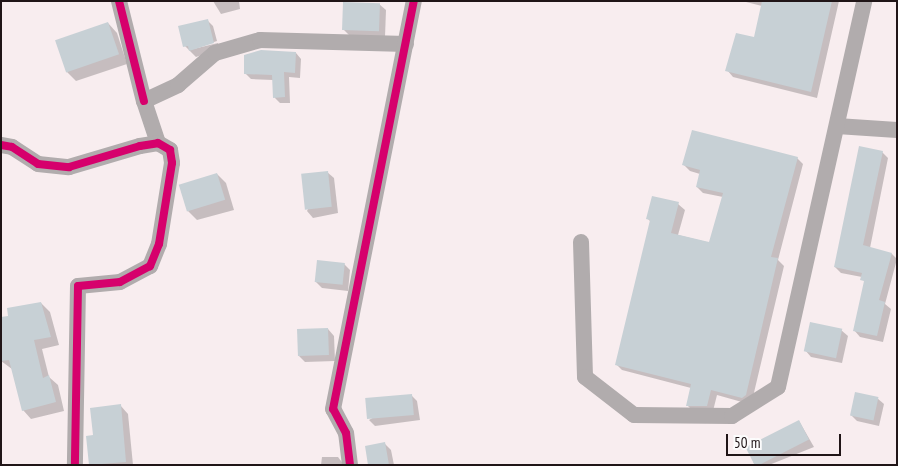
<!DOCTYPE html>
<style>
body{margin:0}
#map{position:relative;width:898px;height:466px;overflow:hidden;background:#f8edef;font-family:"PT Sans Narrow",sans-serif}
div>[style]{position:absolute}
.shadow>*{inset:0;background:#0003}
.building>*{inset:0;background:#c7d0d5;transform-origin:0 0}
.minor>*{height:16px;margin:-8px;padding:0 8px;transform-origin:8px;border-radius:8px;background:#b1acad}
.cycleway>*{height:8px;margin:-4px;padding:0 4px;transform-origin:4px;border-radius:4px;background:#d6006c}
span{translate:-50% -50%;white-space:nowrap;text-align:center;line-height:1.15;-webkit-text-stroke:4.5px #fcfcfc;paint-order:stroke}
.frame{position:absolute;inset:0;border:2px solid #201517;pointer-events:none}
.scale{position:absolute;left:726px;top:434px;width:115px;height:22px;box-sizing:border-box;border:2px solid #201517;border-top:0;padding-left:6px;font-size:15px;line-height:18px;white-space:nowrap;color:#201517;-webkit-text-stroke:4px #fcfcfc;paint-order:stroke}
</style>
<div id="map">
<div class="shadow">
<div style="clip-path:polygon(213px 1px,239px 1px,240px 9px,221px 14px)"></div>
<div style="clip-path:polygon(742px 1px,839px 1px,817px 98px,733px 77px,727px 70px,755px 39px,762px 6px)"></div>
<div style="clip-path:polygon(379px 4px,386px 10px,385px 37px,350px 36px,344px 30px)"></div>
<div style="clip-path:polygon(207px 20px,213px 26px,217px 41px,189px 50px,218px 43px,219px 49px,196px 57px,185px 46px)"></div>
<div style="clip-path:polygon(108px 23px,117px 33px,127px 64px,76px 81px,67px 72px,56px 41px)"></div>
<div style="clip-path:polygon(296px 53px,301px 59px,300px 78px,289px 77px,290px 103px,280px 103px,275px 98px,273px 80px,251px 79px,245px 73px)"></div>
<div style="clip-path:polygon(882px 152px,888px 158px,870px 248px,892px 254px,897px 259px,885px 304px,891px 309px,883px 342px,860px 337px,854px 330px,865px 283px,862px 277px,841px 273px,835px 267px)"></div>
<div style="clip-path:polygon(797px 158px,803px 164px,778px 260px,784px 266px,752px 401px,749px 404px,717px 395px,713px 411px,693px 411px,687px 405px,691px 388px,622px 370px,616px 364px,651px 222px,648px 219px,678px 204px,685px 210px,678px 235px,710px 243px,723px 197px,703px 193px,697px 187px,700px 174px,690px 171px,684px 165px)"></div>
<div style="clip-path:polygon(327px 172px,334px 178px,338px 213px,313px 218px,307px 211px)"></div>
<div style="clip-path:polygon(217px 174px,226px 183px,234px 210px,197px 220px,188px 211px)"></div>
<div style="clip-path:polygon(344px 264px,350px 270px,348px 291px,322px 288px,316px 282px)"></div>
<div style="clip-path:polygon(41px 303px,50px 312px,59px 345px,42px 349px,49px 377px,58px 385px,64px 411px,31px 419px,23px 410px,12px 369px,1px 361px,10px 317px)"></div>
<div style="clip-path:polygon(328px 329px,334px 336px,335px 361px,305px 362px,299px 356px)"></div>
<div style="clip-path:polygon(841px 330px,848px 336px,842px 363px,811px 357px,805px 350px)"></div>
<div style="clip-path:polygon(411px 395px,417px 401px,420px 420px,375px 426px,369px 420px)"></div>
<div style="clip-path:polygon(877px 398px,884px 404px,879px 426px,857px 421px,851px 415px)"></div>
<div style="clip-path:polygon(120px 405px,128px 414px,133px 465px,90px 465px,95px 437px)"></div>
<div style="clip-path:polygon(799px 421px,814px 447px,769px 465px,753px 463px)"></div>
<div style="clip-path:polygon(385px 444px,391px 450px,394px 465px,370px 465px)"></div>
<div style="clip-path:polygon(322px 457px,338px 457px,344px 465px,321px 465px)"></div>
</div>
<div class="building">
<div style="clip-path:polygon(762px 1px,832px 1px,811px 92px,725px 71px,736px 33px,754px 37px)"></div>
<div style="left:343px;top:2px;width:37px;height:28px;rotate:2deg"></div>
<div style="clip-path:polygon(208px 19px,214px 43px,189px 51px,188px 46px,183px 47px,178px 26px)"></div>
<div style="left:108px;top:22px;width:34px;height:56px;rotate:71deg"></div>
<div style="clip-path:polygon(261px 50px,296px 52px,295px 73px,284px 72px,285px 97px,273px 98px,272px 75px,244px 74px,244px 55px)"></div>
<div style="clip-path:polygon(692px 130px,798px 157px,771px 257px,778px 258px,746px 395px,742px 398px,711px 390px,707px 406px,686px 406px,691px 384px,615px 365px,650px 220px,646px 219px,652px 196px,679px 202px,671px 233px,709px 242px,723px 193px,696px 187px,700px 170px,682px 165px)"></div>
<div style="clip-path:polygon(859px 146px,883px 151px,863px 245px,892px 253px,879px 300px,885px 302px,877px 336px,853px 331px,864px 281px,860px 280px,862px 273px,834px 267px)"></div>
<div style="left:328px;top:171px;width:36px;height:27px;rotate:84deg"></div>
<div style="left:217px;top:173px;width:28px;height:40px;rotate:73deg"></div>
<div style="left:317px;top:260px;width:28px;height:22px;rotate:6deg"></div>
<div style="clip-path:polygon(41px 302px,51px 337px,34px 340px,43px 378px,49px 375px,56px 402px,22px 411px,9px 360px,1px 361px,1px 317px,8px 316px,7px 308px)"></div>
<div style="left:810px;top:322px;width:33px;height:30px;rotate:12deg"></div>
<div style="left:328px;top:328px;width:27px;height:31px;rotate:88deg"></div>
<div style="left:855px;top:392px;width:24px;height:24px;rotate:12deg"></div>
<div style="left:412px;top:394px;width:21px;height:47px;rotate:85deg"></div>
<div style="clip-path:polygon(121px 404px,126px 462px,89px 465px,86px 436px,93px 435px,90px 408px)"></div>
<div style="left:799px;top:420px;width:22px;height:60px;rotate:63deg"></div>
<div style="clip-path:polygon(385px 442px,389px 465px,368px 465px,365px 446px)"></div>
</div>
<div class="minor">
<div style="left:119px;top:1px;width:103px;rotate:76deg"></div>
<div style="left:837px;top:126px;width:60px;rotate:3.8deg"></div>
<div style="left:158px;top:143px;width:44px;rotate:-108.4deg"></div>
<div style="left:144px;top:101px;width:38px;rotate:-25deg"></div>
<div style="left:178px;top:85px;width:49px;rotate:-40.9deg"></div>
<div style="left:215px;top:53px;width:47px;rotate:-16.1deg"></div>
<div style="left:260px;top:40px;width:146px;rotate:1.6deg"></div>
<div style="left:1px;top:145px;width:11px;rotate:10deg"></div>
<div style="left:12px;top:147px;width:31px;rotate:33deg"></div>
<div style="left:38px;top:164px;width:31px;rotate:6deg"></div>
<div style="left:69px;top:167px;width:74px;rotate:-16.5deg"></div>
<div style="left:140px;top:146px;width:18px;rotate:-9deg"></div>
<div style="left:158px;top:143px;width:14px;rotate:30deg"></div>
<div style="left:170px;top:150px;width:13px;rotate:81deg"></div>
<div style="left:172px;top:163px;width:82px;rotate:99.1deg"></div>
<div style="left:159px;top:244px;width:24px;rotate:112deg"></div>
<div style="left:150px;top:266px;width:34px;rotate:152deg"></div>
<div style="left:120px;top:282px;width:42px;rotate:174.6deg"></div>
<div style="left:78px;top:286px;width:179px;rotate:91deg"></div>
<div style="left:581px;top:242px;width:135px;rotate:88.3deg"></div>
<div style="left:585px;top:377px;width:62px;rotate:37.8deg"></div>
<div style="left:634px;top:415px;width:98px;rotate:0.6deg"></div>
<div style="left:732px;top:416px;width:54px;rotate:-32.2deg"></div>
<div style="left:778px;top:387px;width:395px;rotate:-77.4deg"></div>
<div style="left:350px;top:465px;width:32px;rotate:-97deg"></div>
<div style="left:346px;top:433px;width:27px;rotate:-118deg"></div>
<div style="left:333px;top:409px;width:416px;rotate:-78.8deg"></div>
</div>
<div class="cycleway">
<div style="left:119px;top:1px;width:103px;rotate:76deg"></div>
<div style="left:1px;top:145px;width:11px;rotate:10deg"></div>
<div style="left:12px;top:147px;width:31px;rotate:33deg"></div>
<div style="left:38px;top:164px;width:31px;rotate:6deg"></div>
<div style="left:69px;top:167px;width:74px;rotate:-16.5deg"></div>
<div style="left:140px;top:146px;width:18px;rotate:-9deg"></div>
<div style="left:158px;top:143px;width:14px;rotate:30deg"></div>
<div style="left:170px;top:150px;width:13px;rotate:81deg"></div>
<div style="left:172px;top:163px;width:82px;rotate:99.1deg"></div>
<div style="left:159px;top:244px;width:24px;rotate:112deg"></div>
<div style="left:150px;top:266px;width:34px;rotate:152deg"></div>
<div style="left:120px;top:282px;width:42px;rotate:174.6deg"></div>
<div style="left:78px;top:286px;width:179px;rotate:91deg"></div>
<div style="left:350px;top:465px;width:32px;rotate:-97deg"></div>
<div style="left:346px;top:433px;width:27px;rotate:-118deg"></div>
<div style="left:333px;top:409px;width:416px;rotate:-78.8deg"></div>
</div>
<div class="frame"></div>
<div class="scale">50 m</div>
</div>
